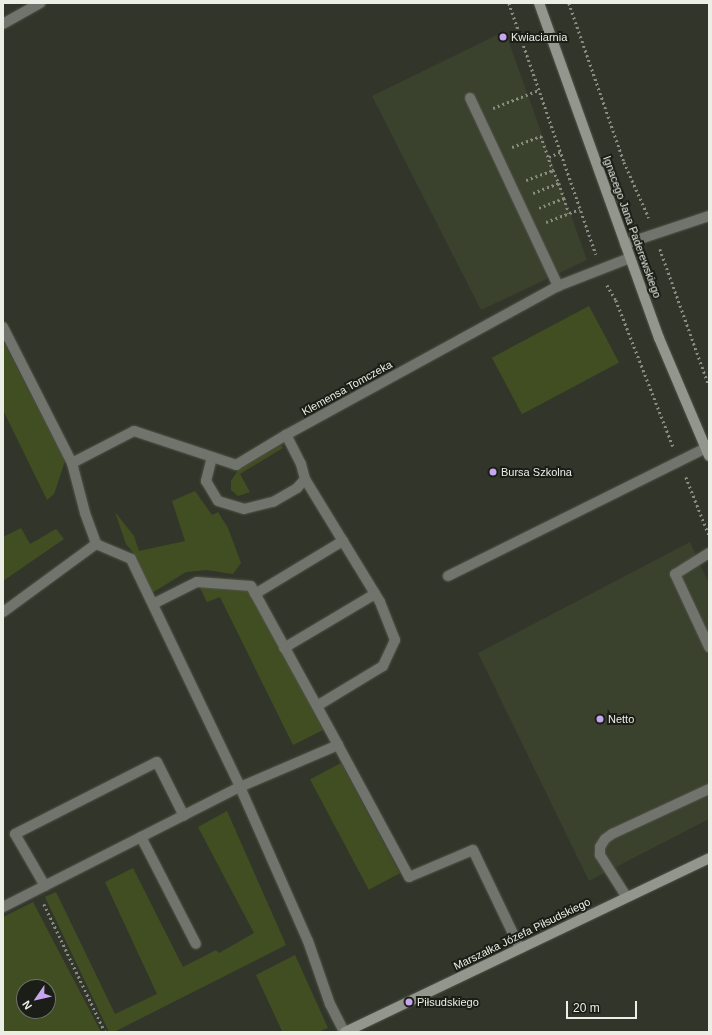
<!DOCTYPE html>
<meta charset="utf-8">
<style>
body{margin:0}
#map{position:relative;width:712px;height:1035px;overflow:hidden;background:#32362a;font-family:Helvetica,sans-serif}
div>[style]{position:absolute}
.built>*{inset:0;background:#3a412d}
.green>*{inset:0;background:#404e22;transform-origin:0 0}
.path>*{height:2.5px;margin-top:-1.25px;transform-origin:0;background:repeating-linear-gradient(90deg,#888c81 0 2px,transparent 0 5px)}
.roads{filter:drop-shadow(0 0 1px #505348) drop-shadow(0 0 1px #505348)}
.lane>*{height:10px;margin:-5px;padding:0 5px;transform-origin:5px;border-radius:5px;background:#71736d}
.street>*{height:10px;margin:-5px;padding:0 5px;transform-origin:5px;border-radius:5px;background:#71736d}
.secondary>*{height:10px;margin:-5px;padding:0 5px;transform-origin:5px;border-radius:5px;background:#93968c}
.dots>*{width:11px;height:11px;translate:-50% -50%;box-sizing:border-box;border:2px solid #1b1d17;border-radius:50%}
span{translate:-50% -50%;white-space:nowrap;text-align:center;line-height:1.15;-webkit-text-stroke:4px #1b1d17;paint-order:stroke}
.poi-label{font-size:11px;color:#ebeee5}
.left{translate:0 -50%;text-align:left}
.street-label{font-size:11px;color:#ebeee5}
.frame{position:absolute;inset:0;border:4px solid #ebeee5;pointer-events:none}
.north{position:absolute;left:16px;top:979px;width:40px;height:40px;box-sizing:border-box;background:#1b1d17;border:1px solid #6e7169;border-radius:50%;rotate:236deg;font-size:11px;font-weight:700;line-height:16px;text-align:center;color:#ebeee5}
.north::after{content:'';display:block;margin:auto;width:14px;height:18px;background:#c6a6f0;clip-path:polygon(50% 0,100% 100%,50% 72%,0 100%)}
.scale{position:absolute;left:566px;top:1001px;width:71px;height:18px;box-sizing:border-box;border:2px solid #ebeee5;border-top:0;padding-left:5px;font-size:12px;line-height:14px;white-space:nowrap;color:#ebeee5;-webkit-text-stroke:3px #1b1d17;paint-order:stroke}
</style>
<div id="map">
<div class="built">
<div style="clip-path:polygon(505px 31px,587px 260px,481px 310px,372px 96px)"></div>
<div style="clip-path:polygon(690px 542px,709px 584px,709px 819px,589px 881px,478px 653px)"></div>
</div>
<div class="green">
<div style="left:589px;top:306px;width:64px;height:110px;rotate:62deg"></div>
<div style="clip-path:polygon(3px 341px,65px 461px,54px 494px,47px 500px,3px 410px)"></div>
<div style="clip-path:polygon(281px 445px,283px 448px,240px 474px,250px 492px,238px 496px,231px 490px,231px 481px,238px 470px)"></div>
<div style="clip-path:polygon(195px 491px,212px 515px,218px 512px,228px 528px,241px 563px,233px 574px,207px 570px,186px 572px,152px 593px,132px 551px,126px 544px,115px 512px,134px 536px,139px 551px,185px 541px,172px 501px)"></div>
<div style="clip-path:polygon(21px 528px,30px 544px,56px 529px,64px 539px,3px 581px,3px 537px)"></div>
<div style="clip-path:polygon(199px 586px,249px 591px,323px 730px,293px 745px,220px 597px,207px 602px)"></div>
<div style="left:341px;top:763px;width:125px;height:35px;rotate:62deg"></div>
<div style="clip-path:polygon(227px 811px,286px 945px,114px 1032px,109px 1032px,45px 897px,56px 892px,115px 1014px,157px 994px,105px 882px,133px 868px,183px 967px,216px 950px,219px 953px,254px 933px,198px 827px)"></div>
<div style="clip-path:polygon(evenodd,33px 902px,101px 1032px,3px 1032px,3px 917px,33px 902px,24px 987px,48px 987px,48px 1011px,24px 1011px,24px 987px)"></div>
<div style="clip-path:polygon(295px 955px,328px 1028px,318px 1032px,280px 1032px,282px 1031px,256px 975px)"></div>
</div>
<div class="path">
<div style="left:509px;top:3px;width:266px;rotate:70.9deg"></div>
<div style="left:569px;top:3px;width:168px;rotate:70.9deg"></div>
<div style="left:624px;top:162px;width:61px;rotate:65.9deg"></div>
<div style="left:493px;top:108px;width:49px;rotate:-21.4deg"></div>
<div style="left:512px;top:147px;width:31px;rotate:-21deg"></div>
<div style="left:541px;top:136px;width:36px;rotate:71deg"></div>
<div style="left:549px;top:157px;width:13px;rotate:-23deg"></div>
<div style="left:526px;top:180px;width:29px;rotate:-20deg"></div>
<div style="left:553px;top:170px;width:14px;rotate:65deg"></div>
<div style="left:533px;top:193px;width:28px;rotate:-21deg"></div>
<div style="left:559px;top:183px;width:16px;rotate:72deg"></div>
<div style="left:539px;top:208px;width:27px;rotate:-22deg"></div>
<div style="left:564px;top:198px;width:16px;rotate:72deg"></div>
<div style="left:546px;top:222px;width:36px;rotate:-21deg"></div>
<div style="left:660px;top:249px;width:145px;rotate:70.3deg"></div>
<div style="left:607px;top:285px;width:17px;rotate:59deg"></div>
<div style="left:616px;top:300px;width:157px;rotate:68.7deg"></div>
<div style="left:686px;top:477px;width:62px;rotate:68.4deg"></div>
<div style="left:44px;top:904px;width:142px;rotate:64.5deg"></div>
</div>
<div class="roads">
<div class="lane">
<div style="left:470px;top:98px;width:208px;rotate:64.9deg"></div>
<div style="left:625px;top:244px;width:89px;rotate:-18.4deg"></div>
<div style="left:212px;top:457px;width:25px;rotate:104deg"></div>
<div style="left:206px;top:481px;width:23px;rotate:59deg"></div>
<div style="left:218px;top:501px;width:27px;rotate:17deg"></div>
<div style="left:244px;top:509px;width:30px;rotate:-14deg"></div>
<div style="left:273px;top:502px;width:28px;rotate:-30deg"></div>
<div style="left:297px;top:488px;width:12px;rotate:-48deg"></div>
<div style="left:305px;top:479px;width:16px;rotate:-105deg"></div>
<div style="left:301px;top:464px;width:33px;rotate:-117deg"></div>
<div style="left:305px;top:479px;width:144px;rotate:58.6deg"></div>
<div style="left:380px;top:602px;width:41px;rotate:68.5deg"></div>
<div style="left:395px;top:640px;width:29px;rotate:115deg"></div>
<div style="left:383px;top:666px;width:77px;rotate:148.8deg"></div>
<div style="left:709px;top:553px;width:40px;rotate:148deg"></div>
<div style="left:675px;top:574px;width:81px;rotate:65deg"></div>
<div style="left:448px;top:576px;width:288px;rotate:-26.4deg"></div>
<div style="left:255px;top:594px;width:103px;rotate:-31.1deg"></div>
<div style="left:153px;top:604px;width:49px;rotate:-26.6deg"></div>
<div style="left:197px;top:582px;width:54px;rotate:4.2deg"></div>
<div style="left:251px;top:586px;width:181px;rotate:61.3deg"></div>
<div style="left:284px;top:648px;width:106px;rotate:-30.7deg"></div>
<div style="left:141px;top:837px;width:120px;rotate:62.8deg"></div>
<div style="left:45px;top:886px;width:60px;rotate:-120deg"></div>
<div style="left:15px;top:834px;width:159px;rotate:-26.9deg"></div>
<div style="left:157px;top:762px;width:60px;rotate:63.4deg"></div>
<div style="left:626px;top:896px;width:49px;rotate:-122.4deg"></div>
<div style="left:600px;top:855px;width:8px;rotate:-90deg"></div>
<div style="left:600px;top:847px;width:9px;rotate:-58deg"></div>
<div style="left:605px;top:839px;width:9px;rotate:-36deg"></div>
<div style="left:612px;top:834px;width:107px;rotate:-24.9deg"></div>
<div style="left:3px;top:907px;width:266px;rotate:-26.9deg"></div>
<div style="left:240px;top:787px;width:107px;rotate:-23.2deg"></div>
<div style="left:338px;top:745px;width:150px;rotate:61.7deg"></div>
<div style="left:409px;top:877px;width:69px;rotate:-22.9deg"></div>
<div style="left:473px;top:850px;width:109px;rotate:64.4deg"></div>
</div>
<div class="street">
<div style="left:3px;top:24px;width:43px;rotate:-29.6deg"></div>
<div style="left:3px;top:327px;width:153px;rotate:63.1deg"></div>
<div style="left:72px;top:463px;width:52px;rotate:75.4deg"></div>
<div style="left:85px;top:513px;width:33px;rotate:70deg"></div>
<div style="left:96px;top:544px;width:115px;rotate:143.8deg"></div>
<div style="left:72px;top:463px;width:70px;rotate:-27.3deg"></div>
<div style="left:134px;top:431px;width:108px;rotate:18.4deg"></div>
<div style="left:236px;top:465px;width:58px;rotate:-31deg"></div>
<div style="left:286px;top:435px;width:310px;rotate:-28.7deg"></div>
<div style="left:558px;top:286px;width:77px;rotate:-21.3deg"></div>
<div style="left:96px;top:544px;width:38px;rotate:23deg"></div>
<div style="left:131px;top:559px;width:253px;rotate:64.4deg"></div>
<div style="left:240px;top:787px;width:168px;rotate:66.2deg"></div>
<div style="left:308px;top:941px;width:67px;rotate:70.8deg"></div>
<div style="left:330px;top:1004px;width:31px;rotate:63deg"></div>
</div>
<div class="secondary">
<div style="left:539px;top:3px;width:356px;rotate:70.3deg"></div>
<div style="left:659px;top:338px;width:128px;rotate:67deg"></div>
<div style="left:345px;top:1032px;width:403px;rotate:-25.5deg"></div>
</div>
</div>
<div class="dots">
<div style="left:503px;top:37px;background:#c6a6f0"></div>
<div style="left:493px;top:472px;background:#c6a6f0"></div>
<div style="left:600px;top:719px;background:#c6a6f0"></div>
<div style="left:409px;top:1002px;background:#c6a6f0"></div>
</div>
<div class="poi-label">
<span class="left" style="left:511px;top:37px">Kwiaciarnia</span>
<span class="left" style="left:501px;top:472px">Bursa Szkolna</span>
<span class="left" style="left:608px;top:719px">Netto</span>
<span class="left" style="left:417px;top:1002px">Piłsudskiego</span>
</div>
<div class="street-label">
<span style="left:632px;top:227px;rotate:70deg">Ignacego Jana Paderewskiego</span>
<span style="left:347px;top:388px;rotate:-29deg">Klemensa Tomczeka</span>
<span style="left:522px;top:934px;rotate:-26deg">Marszałka Józefa Piłsudskiego</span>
</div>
<div class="frame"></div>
<div class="north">N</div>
<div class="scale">20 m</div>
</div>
